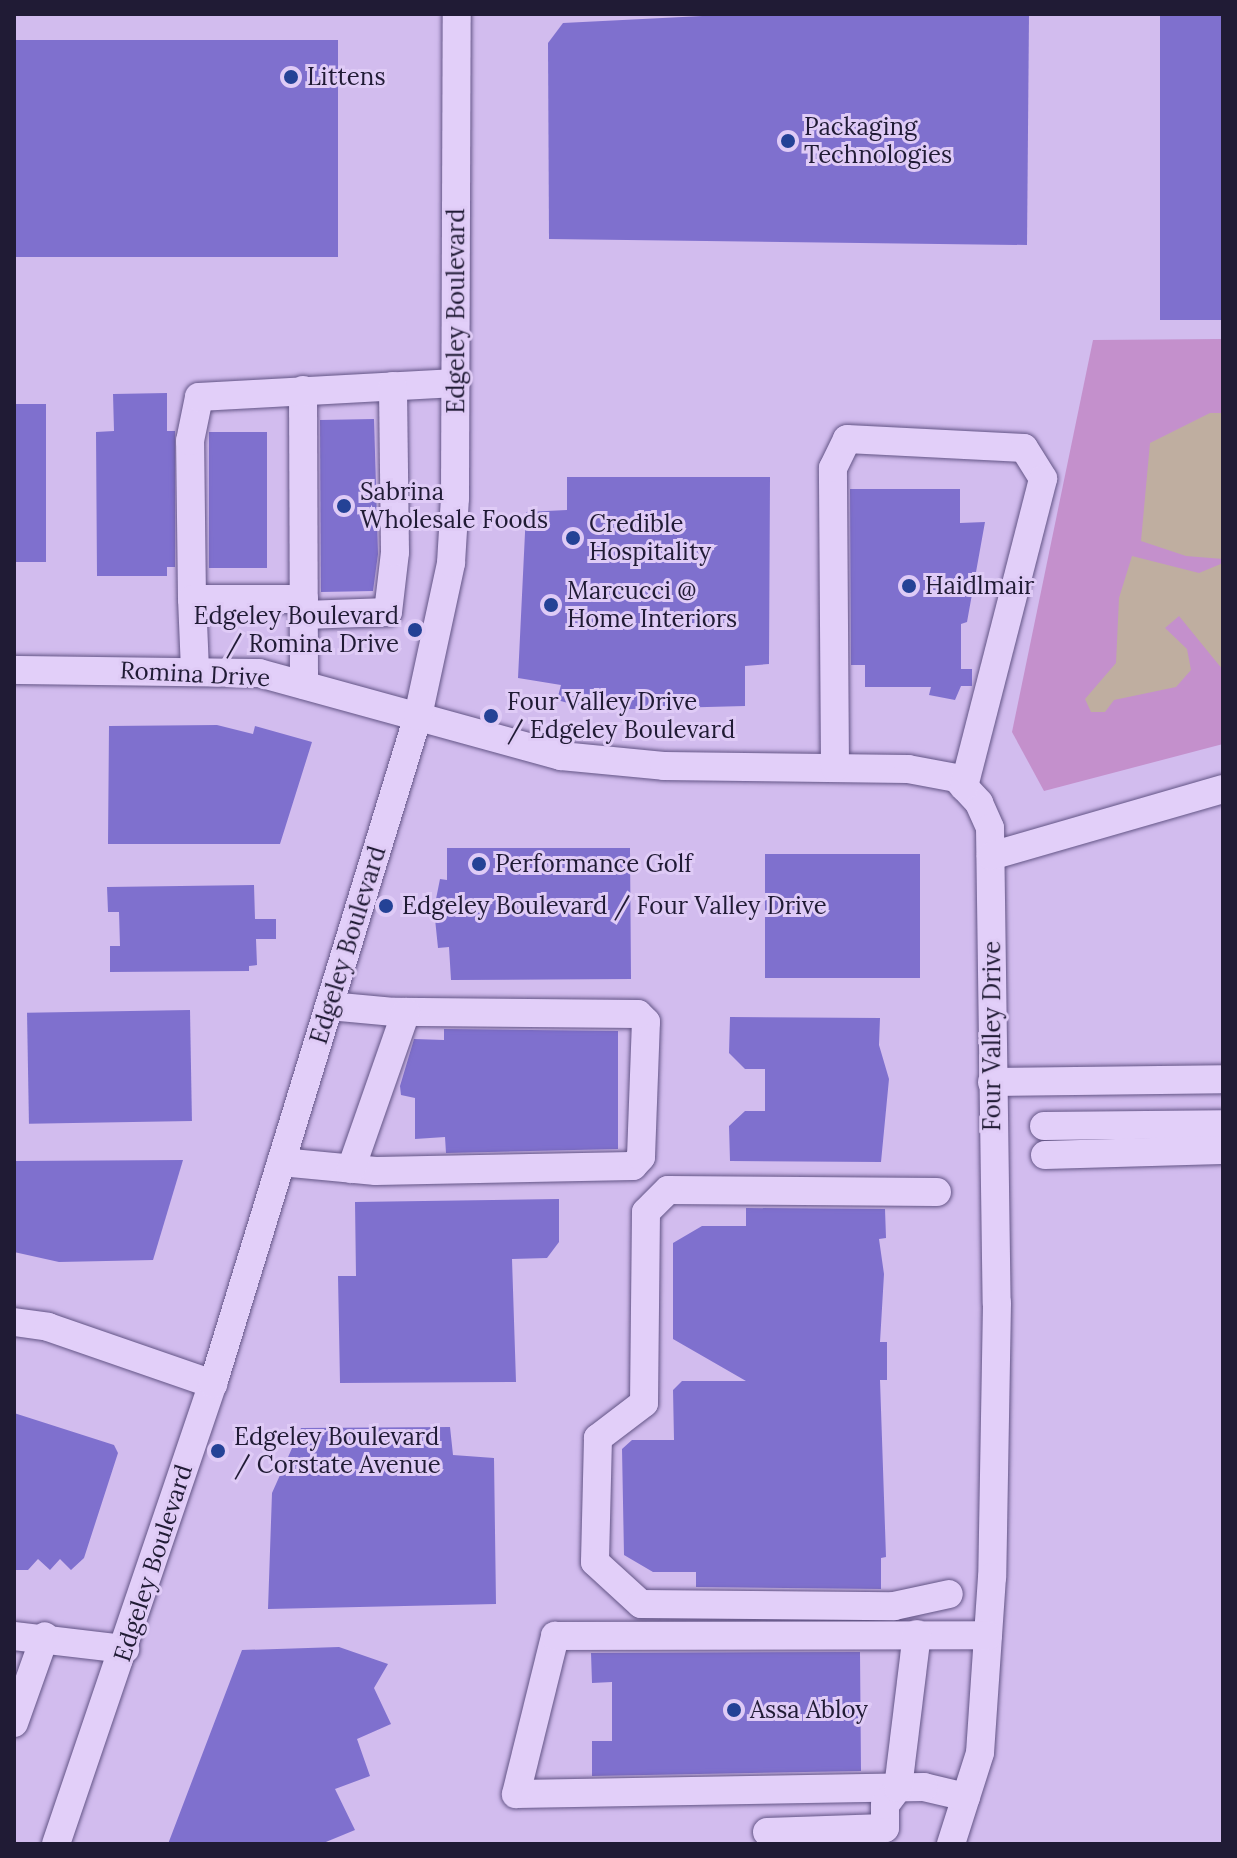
<!DOCTYPE html>
<style>
body{margin:0}
#map{position:relative;width:1237px;height:1858px;overflow:hidden;background:#d2bcee;font-family:Lora,serif}
div>[style]{position:absolute}
.green>*{inset:0;background:#c490cc}
.water>*{inset:0;background:#bfaea0}
.building>*{inset:0;background:#7f70ce;transform-origin:0 0}
.roads{filter:drop-shadow(0 0 2px #635586) drop-shadow(0 0 2px #635586)}
.minor>*{height:28px;margin:-14px;padding:0 14px;transform-origin:14px;border-radius:14px;background:#e2cff9}
.dots>*{width:22px;height:22px;translate:-50% -50%;box-sizing:border-box;border:4px solid #dfcbf6;border-radius:50%}
span{translate:-50% -50%;white-space:nowrap;text-align:center;line-height:1.15;-webkit-text-stroke:6px #dfcbf6;paint-order:stroke}
.poi-label{font-size:24px;color:#201b35}
.left{translate:0 -50%;text-align:left}
.right{translate:-100% -50%;text-align:right}
.street-label{font-size:24px;color:#201b35}
.frame{position:absolute;inset:0;border:16px solid #201b35;pointer-events:none}
</style>
<div id="map">
<div class="green">
<div style="clip-path:polygon(1223px 339px,1223px 744px,1044px 791px,1012px 732px,1093px 340px)"></div>
</div>
<div class="water">
<div style="clip-path:polygon(1210px 413px,1223px 413px,1223px 559px,1186px 556px,1141px 541px,1150px 443px)"></div>
<div style="clip-path:polygon(1132px 556px,1199px 573px,1223px 563px,1223px 670px,1179px 616px,1165px 628px,1187px 649px,1191px 670px,1176px 687px,1114px 700px,1105px 712px,1091px 712px,1085px 699px,1116px 663px,1119px 598px)"></div>
</div>
<div class="building">
<div style="clip-path:polygon(742px 14px,1029px 14px,1027px 245px,549px 239px,548px 43px,563px 23px)"></div>
<div style="left:1160px;top:14px;width:63px;height:306px"></div>
<div style="left:14px;top:40px;width:324px;height:217px"></div>
<div style="clip-path:polygon(167px 393px,167px 431px,175px 431px,175px 567px,167px 567px,167px 576px,97px 576px,96px 432px,114px 431px,113px 394px)"></div>
<div style="left:14px;top:404px;width:32px;height:158px"></div>
<div style="clip-path:polygon(374px 419px,378px 554px,373px 591px,321px 592px,320px 420px)"></div>
<div style="left:209px;top:432px;width:58px;height:136px"></div>
<div style="clip-path:polygon(567px 477px,770px 477px,769px 664px,745px 666px,745px 706px,594px 710px,557px 700px,561px 685px,518px 678px,526px 512px,567px 510px)"></div>
<div style="clip-path:polygon(850px 489px,960px 489px,960px 523px,985px 522px,967px 622px,961px 624px,961px 669px,972px 669px,972px 686px,961px 686px,955px 700px,929px 695px,931px 687px,865px 687px,865px 665px,851px 665px)"></div>
<div style="clip-path:polygon(217px 725px,253px 734px,255px 726px,312px 742px,280px 844px,108px 844px,109px 726px)"></div>
<div style="clip-path:polygon(447px 848px,630px 848px,631px 979px,451px 980px,449px 947px,438px 948px,434px 909px,440px 879px,447px 880px)"></div>
<div style="left:765px;top:854px;width:155px;height:124px"></div>
<div style="clip-path:polygon(254px 885px,255px 919px,276px 919px,276px 939px,256px 939px,257px 965px,249px 966px,249px 971px,110px 972px,110px 946px,120px 946px,119px 912px,108px 912px,107px 887px)"></div>
<div style="left:190px;top:1010px;width:111px;height:163px;rotate:89deg"></div>
<div style="clip-path:polygon(730px 1017px,880px 1018px,879px 1045px,889px 1079px,881px 1162px,730px 1161px,729px 1126px,745px 1111px,765px 1111px,765px 1069px,745px 1069px,729px 1053px)"></div>
<div style="clip-path:polygon(444px 1029px,618px 1031px,618px 1149px,446px 1153px,445px 1137px,415px 1139px,415px 1098px,401px 1095px,400px 1086px,414px 1039px,444px 1040px)"></div>
<div style="clip-path:polygon(183px 1160px,153px 1260px,59px 1262px,14px 1252px,16px 1161px)"></div>
<div style="clip-path:polygon(559px 1199px,559px 1242px,547px 1258px,512px 1259px,516px 1382px,340px 1383px,338px 1276px,356px 1276px,355px 1202px)"></div>
<div style="clip-path:polygon(746px 1208px,885px 1209px,886px 1238px,879px 1239px,884px 1274px,880px 1342px,887px 1342px,887px 1380px,880px 1380px,886px 1557px,881px 1558px,881px 1589px,696px 1587px,696px 1572px,653px 1572px,624px 1555px,622px 1449px,632px 1440px,674px 1440px,673px 1390px,682px 1381px,746px 1381px,673px 1339px,673px 1243px,702px 1226px,746px 1226px)"></div>
<div style="clip-path:polygon(14px 1413px,114px 1445px,118px 1453px,84px 1558px,71px 1570px,60px 1559px,50px 1570px,38px 1559px,28px 1570px,14px 1570px)"></div>
<div style="clip-path:polygon(450px 1427px,453px 1455px,494px 1458px,496px 1604px,268px 1609px,272px 1493px,301px 1428px)"></div>
<div style="clip-path:polygon(339px 1647px,388px 1664px,374px 1688px,391px 1724px,357px 1739px,370px 1776px,335px 1789px,355px 1830px,321px 1844px,168px 1844px,242px 1650px)"></div>
<div style="clip-path:polygon(860px 1652px,861px 1771px,592px 1776px,592px 1741px,612px 1741px,612px 1682px,592px 1683px,591px 1653px)"></div>
</div>
<div class="roads">
<div class="minor">
<div style="left:303px;top:390px;width:295px;rotate:89.8deg"></div>
<div style="left:192px;top:599px;width:158px;rotate:-90.7deg"></div>
<div style="left:190px;top:441px;width:45px;rotate:-78.4deg"></div>
<div style="left:199px;top:397px;width:257px;rotate:-3.1deg"></div>
<div style="left:304px;top:615px;width:84px;rotate:-2deg"></div>
<div style="left:388px;top:612px;width:60px;rotate:-83.3deg"></div>
<div style="left:395px;top:552px;width:166px;rotate:-90.7deg"></div>
<div style="left:14px;top:670px;width:245px;rotate:0.7deg"></div>
<div style="left:259px;top:673px;width:313px;rotate:15.4deg"></div>
<div style="left:561px;top:756px;width:103px;rotate:5.5deg"></div>
<div style="left:664px;top:766px;width:244px;rotate:0.7deg"></div>
<div style="left:908px;top:769px;width:49px;rotate:10.6deg"></div>
<div style="left:956px;top:778px;width:34px;rotate:47deg"></div>
<div style="left:979px;top:803px;width:27px;rotate:66deg"></div>
<div style="left:990px;top:828px;width:475px;rotate:89.2deg"></div>
<div style="left:997px;top:1303px;width:274px;rotate:91deg"></div>
<div style="left:992px;top:1577px;width:176px;rotate:93.9deg"></div>
<div style="left:980px;top:1753px;width:96px;rotate:107.7deg"></div>
<div style="left:195px;top:670px;width:71px;rotate:-92.4deg"></div>
<div style="left:192px;top:599px;width:112px"></div>
<div style="left:835px;top:768px;width:300px;rotate:-90.4deg"></div>
<div style="left:833px;top:468px;width:32px;rotate:-64deg"></div>
<div style="left:847px;top:439px;width:177px;rotate:2.9deg"></div>
<div style="left:1024px;top:448px;width:36px;rotate:58deg"></div>
<div style="left:1043px;top:479px;width:318px;rotate:104.4deg"></div>
<div style="left:991px;top:856px;width:241px;rotate:-16.1deg"></div>
<div style="left:992px;top:1082px;width:231px;rotate:-0.7deg"></div>
<div style="left:1044px;top:1126px;width:179px;rotate:-0.6deg"></div>
<div style="left:1045px;top:1155px;width:177px;rotate:-1.6deg"></div>
<div style="left:281px;top:1162px;width:95px;rotate:5.4deg"></div>
<div style="left:376px;top:1171px;width:257px;rotate:-1.1deg"></div>
<div style="left:633px;top:1166px;width:12px;rotate:-48deg"></div>
<div style="left:641px;top:1157px;width:135px;rotate:-87.9deg"></div>
<div style="left:646px;top:1022px;width:11px;rotate:-135deg"></div>
<div style="left:638px;top:1014px;width:244px;rotate:-179.5deg"></div>
<div style="left:394px;top:1012px;width:65px;rotate:-174.7deg"></div>
<div style="left:351px;top:1169px;width:166px;rotate:-70.7deg"></div>
<div style="left:937px;top:1192px;width:269px;rotate:-179.6deg"></div>
<div style="left:668px;top:1190px;width:31px;rotate:135deg"></div>
<div style="left:646px;top:1212px;width:191px;rotate:90.6deg"></div>
<div style="left:644px;top:1403px;width:58px;rotate:142.7deg"></div>
<div style="left:598px;top:1438px;width:124px;rotate:91.4deg"></div>
<div style="left:595px;top:1562px;width:62px;rotate:42.4deg"></div>
<div style="left:641px;top:1604px;width:253px;rotate:0.5deg"></div>
<div style="left:894px;top:1606px;width:56px;rotate:-12.3deg"></div>
<div style="left:14px;top:1322px;width:34px;rotate:8deg"></div>
<div style="left:48px;top:1327px;width:175px;rotate:19.1deg"></div>
<div style="left:14px;top:1636px;width:112px;rotate:6.7deg"></div>
<div style="left:14px;top:1723px;width:92px;rotate:-70.4deg"></div>
<div style="left:966px;top:1797px;width:43px;rotate:-166.6deg"></div>
<div style="left:924px;top:1787px;width:408px;rotate:179deg"></div>
<div style="left:516px;top:1794px;width:163px;rotate:-76.1deg"></div>
<div style="left:555px;top:1636px;width:433px;rotate:-0.1deg"></div>
<div style="left:767px;top:1832px;width:118px;rotate:-1.9deg"></div>
<div style="left:885px;top:1828px;width:23px;rotate:-90deg"></div>
<div style="left:885px;top:1805px;width:21px;rotate:-53deg"></div>
<div style="left:898px;top:1788px;width:155px;rotate:-83deg"></div>
<div style="left:56px;top:1844px;width:486px;rotate:-71.2deg"></div>
<div style="left:213px;top:1384px;width:699px;rotate:-72.94deg"></div>
<div style="left:418px;top:716px;width:157px;rotate:-77.8deg"></div>
<div style="left:451px;top:563px;width:65px;rotate:-86.5deg"></div>
<div style="left:455px;top:498px;width:484px;rotate:-89.8deg"></div>
</div>
</div>
<div class="dots">
<div style="left:291px;top:77px;background:#244296"></div>
<div style="left:788px;top:141px;background:#244296"></div>
<div style="left:344px;top:506px;background:#244296"></div>
<div style="left:573px;top:538px;background:#244296"></div>
<div style="left:909px;top:586px;background:#244296"></div>
<div style="left:551px;top:605px;background:#244296"></div>
<div style="left:415px;top:630px;background:#244296"></div>
<div style="left:491px;top:716px;background:#244296"></div>
<div style="left:479px;top:864px;background:#244296"></div>
<div style="left:386px;top:906px;background:#244296"></div>
<div style="left:218px;top:1451px;background:#244296"></div>
<div style="left:734px;top:1710px;background:#244296"></div>
</div>
<div class="poi-label">
<span class="left" style="left:307px;top:77px">Littens</span>
<span class="left" style="left:804px;top:141px">Packaging<br>Technologies</span>
<span class="left" style="left:360px;top:506px">Sabrina<br>Wholesale Foods</span>
<span class="left" style="left:589px;top:538px">Credible<br>Hospitality</span>
<span class="left" style="left:925px;top:586px">Haidlmair</span>
<span class="left" style="left:567px;top:605px">Marcucci @<br>Home Interiors</span>
<span class="right" style="left:399px;top:630px">Edgeley Boulevard<br>/ Romina Drive</span>
<span class="left" style="left:507px;top:716px">Four Valley Drive<br>/ Edgeley Boulevard</span>
<span class="left" style="left:495px;top:864px">Performance Golf</span>
<span class="left" style="left:402px;top:906px">Edgeley Boulevard / Four Valley Drive</span>
<span class="left" style="left:234px;top:1451px">Edgeley Boulevard<br>/ Corstate Avenue</span>
<span class="left" style="left:750px;top:1710px">Assa Abloy</span>
</div>
<div class="street-label">
<span style="left:456px;top:311px;rotate:-90deg">Edgeley Boulevard</span>
<span style="left:195px;top:674px;rotate:3deg">Romina Drive</span>
<span style="left:348px;top:945px;rotate:-73deg">Edgeley Boulevard</span>
<span style="left:992px;top:1036px;rotate:-90deg">Four Valley Drive</span>
<span style="left:153px;top:1563px;rotate:-72deg">Edgeley Boulevard</span>
</div>
<div class="frame"></div>
</div>
